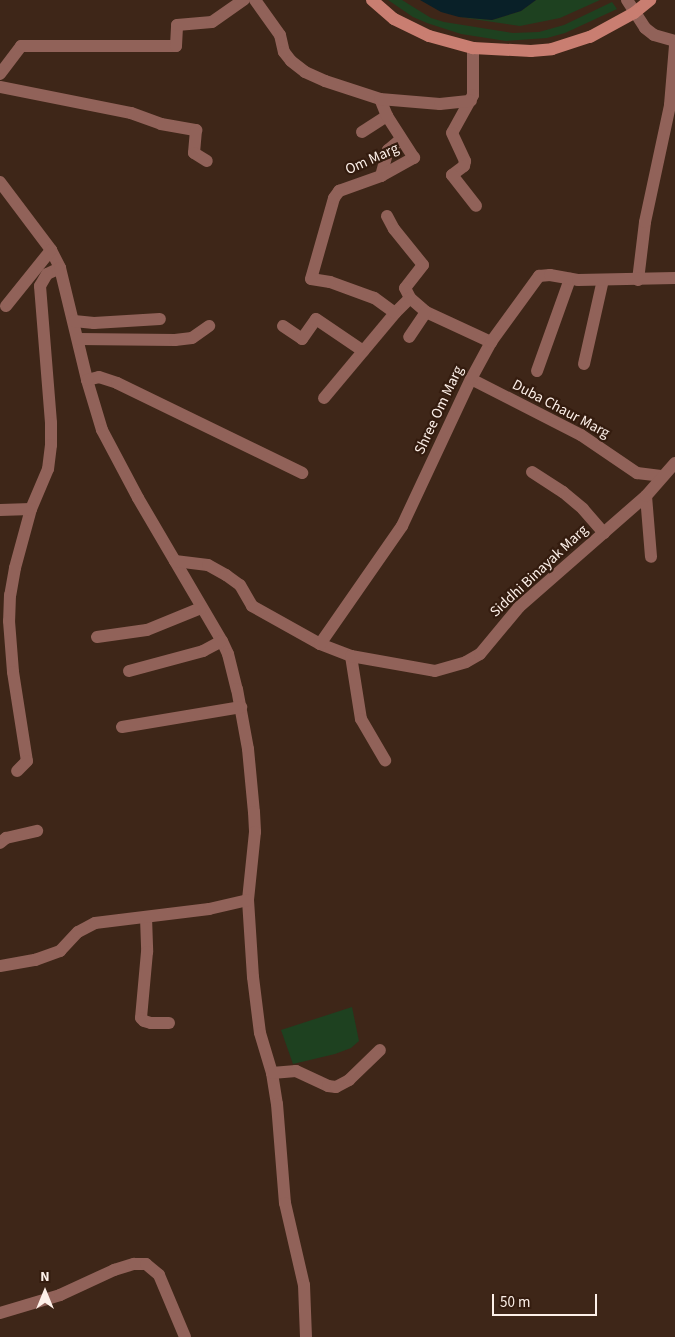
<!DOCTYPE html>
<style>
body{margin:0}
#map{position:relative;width:675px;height:1337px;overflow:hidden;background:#3e2618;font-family:"Source Sans 3",sans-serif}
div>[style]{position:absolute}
.green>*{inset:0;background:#1e4120}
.water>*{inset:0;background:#092028}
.minor>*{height:12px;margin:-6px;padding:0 6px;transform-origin:6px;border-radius:6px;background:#916259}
.secondary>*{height:12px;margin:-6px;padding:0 6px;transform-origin:6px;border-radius:6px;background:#c97e71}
span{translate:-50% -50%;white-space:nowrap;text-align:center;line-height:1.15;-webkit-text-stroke:4.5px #341c0f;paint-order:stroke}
.street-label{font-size:15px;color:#fdf0e9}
.north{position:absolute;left:20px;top:1267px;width:50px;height:50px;-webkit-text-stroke:4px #341c0f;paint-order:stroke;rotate:0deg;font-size:14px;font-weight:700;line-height:20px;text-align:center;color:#fdf0e9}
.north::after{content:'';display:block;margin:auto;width:18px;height:22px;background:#fdf0e9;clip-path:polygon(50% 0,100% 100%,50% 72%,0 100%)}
.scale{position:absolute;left:492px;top:1294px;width:105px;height:22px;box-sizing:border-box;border:2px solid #fdf0e9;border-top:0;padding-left:6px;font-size:15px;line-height:18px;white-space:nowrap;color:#fdf0e9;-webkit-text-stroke:4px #341c0f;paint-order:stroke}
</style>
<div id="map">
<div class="green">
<div style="clip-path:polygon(388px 0,402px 0,431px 18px,444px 22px,513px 33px,539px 32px,564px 25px,612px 2px,617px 9px,565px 33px,547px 38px,506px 41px,461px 34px,427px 23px,413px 17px)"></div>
<div style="clip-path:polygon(536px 0,600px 0,560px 18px,520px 26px,459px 17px,492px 20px,521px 11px)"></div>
<div style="clip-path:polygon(352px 1007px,359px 1041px,351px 1048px,335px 1054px,293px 1064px,281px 1030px)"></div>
</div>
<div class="water">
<div style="clip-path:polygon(420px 0,536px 0,521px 11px,492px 20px,459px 17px,441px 12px)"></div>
</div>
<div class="minor">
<div style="left:255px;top:0;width:43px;rotate:54.5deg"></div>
<div style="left:280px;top:35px;width:17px;rotate:77deg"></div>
<div style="left:284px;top:52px;width:11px;rotate:52deg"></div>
<div style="left:291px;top:61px;width:18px;rotate:38deg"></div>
<div style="left:305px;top:72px;width:22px;rotate:24deg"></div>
<div style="left:325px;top:81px;width:58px;rotate:18.1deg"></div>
<div style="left:627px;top:0;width:33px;rotate:57deg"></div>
<div style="left:645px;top:28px;width:11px;rotate:38deg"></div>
<div style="left:654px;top:35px;width:22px;rotate:16deg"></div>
<div style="left:473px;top:48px;width:47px;rotate:90deg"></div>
<div style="left:473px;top:95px;width:43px;rotate:118.9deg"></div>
<div style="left:452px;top:133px;width:31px;rotate:65deg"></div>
<div style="left:465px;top:161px;width:5px;rotate:101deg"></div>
<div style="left:464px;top:166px;width:15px;rotate:143deg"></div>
<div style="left:452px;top:175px;width:39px;rotate:52deg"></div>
<div style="left:0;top:74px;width:35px;rotate:-53deg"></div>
<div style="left:21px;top:46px;width:155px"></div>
<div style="left:176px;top:46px;width:21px;rotate:-87deg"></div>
<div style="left:177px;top:25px;width:35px;rotate:-5deg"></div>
<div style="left:212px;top:22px;width:39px;rotate:-35deg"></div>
<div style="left:0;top:87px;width:134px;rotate:11.2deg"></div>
<div style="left:131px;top:113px;width:32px;rotate:20deg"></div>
<div style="left:161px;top:124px;width:36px;rotate:10deg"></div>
<div style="left:196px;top:130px;width:23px;rotate:95deg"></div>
<div style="left:194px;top:153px;width:15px;rotate:32deg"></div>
<div style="left:362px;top:132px;width:30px;rotate:-33deg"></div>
<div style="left:381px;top:176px;width:27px;rotate:-75deg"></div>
<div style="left:388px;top:150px;width:17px;rotate:-40deg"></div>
<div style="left:0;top:182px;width:85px;rotate:53.1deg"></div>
<div style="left:51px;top:250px;width:20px;rotate:63deg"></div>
<div style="left:60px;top:268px;width:14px;rotate:155deg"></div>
<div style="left:47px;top:274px;width:14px;rotate:120deg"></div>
<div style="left:40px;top:286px;width:137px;rotate:85.4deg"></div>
<div style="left:51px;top:423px;width:22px;rotate:90deg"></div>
<div style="left:51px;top:445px;width:24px;rotate:97deg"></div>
<div style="left:48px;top:469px;width:43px;rotate:113deg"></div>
<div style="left:31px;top:509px;width:61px;rotate:105.2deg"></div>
<div style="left:15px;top:568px;width:27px;rotate:100deg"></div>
<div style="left:10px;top:595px;width:26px;rotate:92deg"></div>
<div style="left:9px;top:621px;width:51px;rotate:85.5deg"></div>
<div style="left:13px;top:672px;width:90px;rotate:81.1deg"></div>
<div style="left:27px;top:761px;width:14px;rotate:135deg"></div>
<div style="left:387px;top:216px;width:15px;rotate:62deg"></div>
<div style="left:394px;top:229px;width:46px;rotate:51.1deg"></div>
<div style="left:423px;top:265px;width:29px;rotate:128deg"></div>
<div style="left:405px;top:288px;width:11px;rotate:63deg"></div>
<div style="left:60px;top:268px;width:115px;rotate:76.4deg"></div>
<div style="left:87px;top:380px;width:52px;rotate:73.3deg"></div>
<div style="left:102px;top:430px;width:77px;rotate:62.1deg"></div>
<div style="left:138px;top:498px;width:166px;rotate:59.6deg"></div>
<div style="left:222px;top:641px;width:14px;rotate:65deg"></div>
<div style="left:228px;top:654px;width:36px;rotate:76deg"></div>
<div style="left:237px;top:689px;width:61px;rotate:79.6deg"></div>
<div style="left:248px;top:749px;width:63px;rotate:84.6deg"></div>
<div style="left:254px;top:812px;width:20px;rotate:87deg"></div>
<div style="left:255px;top:832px;width:68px;rotate:95.9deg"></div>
<div style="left:248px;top:900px;width:77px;rotate:86.3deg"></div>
<div style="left:253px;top:977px;width:56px;rotate:82.9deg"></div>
<div style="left:260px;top:1033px;width:42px;rotate:73.3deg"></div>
<div style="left:272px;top:1073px;width:31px;rotate:81deg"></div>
<div style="left:277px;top:1104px;width:99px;rotate:85.4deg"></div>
<div style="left:285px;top:1203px;width:84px;rotate:77deg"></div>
<div style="left:304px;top:1285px;width:52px;rotate:87.8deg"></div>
<div style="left:638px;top:280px;width:58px;rotate:-83.1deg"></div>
<div style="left:645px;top:222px;width:120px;rotate:-77.9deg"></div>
<div style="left:670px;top:105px;width:60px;rotate:-85.2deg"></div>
<div style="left:6px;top:306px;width:72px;rotate:-51.2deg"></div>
<div style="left:426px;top:312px;width:72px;rotate:24.8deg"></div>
<div style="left:395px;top:313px;width:21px;rotate:-45deg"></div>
<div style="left:410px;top:298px;width:21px;rotate:41deg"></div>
<div style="left:426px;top:312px;width:30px;rotate:124deg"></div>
<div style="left:74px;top:321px;width:20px;rotate:6deg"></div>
<div style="left:94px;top:323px;width:66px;rotate:-3.5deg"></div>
<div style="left:283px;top:326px;width:23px;rotate:34deg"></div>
<div style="left:302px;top:339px;width:24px;rotate:-55deg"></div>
<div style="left:316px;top:319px;width:57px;rotate:34.2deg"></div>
<div style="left:78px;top:339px;width:97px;rotate:0.6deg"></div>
<div style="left:175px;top:340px;width:17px;rotate:-7deg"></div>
<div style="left:192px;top:338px;width:21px;rotate:-35deg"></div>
<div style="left:584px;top:364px;width:86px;rotate:-77.3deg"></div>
<div style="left:537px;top:371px;width:98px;rotate:-70.3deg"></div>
<div style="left:471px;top:379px;width:123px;rotate:27deg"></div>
<div style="left:581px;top:435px;width:68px;rotate:34.2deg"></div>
<div style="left:637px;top:473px;width:26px;rotate:7deg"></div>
<div style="left:87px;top:380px;width:12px;rotate:-14deg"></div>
<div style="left:99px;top:377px;width:19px;rotate:18deg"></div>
<div style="left:117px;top:383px;width:206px;rotate:25.9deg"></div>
<div style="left:324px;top:398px;width:111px;rotate:-50.1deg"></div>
<div style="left:395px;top:313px;width:26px;rotate:-144deg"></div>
<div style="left:374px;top:298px;width:47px;rotate:-160deg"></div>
<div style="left:330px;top:282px;width:19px;rotate:-171deg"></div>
<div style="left:311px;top:279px;width:84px;rotate:-74.1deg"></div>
<div style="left:334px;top:198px;width:9px;rotate:-54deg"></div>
<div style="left:339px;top:191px;width:45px;rotate:-19.7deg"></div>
<div style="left:381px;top:176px;width:38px;rotate:-29deg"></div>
<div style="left:414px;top:158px;width:50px;rotate:-122.7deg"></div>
<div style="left:387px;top:116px;width:18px;rotate:-112deg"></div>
<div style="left:380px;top:99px;width:60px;rotate:4.8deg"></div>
<div style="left:440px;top:104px;width:31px;rotate:-6deg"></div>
<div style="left:532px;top:472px;width:37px;rotate:33deg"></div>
<div style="left:563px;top:492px;width:26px;rotate:40deg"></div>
<div style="left:583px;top:509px;width:32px;rotate:49deg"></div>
<div style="left:646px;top:496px;width:61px;rotate:85.3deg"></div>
<div style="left:0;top:510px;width:31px;rotate:-2deg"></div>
<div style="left:175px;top:561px;width:33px;rotate:7deg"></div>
<div style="left:208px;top:565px;width:21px;rotate:29deg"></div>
<div style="left:226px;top:575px;width:17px;rotate:36deg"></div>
<div style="left:240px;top:585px;width:24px;rotate:60deg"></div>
<div style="left:252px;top:606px;width:78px;rotate:29.2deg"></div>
<div style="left:320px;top:644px;width:33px;rotate:21deg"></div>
<div style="left:351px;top:656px;width:64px;rotate:81deg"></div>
<div style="left:361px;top:719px;width:48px;rotate:59.7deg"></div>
<div style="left:97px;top:637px;width:50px;rotate:-8deg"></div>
<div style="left:147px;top:630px;width:58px;rotate:-22.2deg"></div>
<div style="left:320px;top:644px;width:144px;rotate:-55.2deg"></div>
<div style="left:402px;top:526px;width:162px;rotate:-64.9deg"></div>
<div style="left:471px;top:379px;width:42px;rotate:-61.6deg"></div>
<div style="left:491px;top:342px;width:82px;rotate:-54deg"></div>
<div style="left:539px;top:276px;width:11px;rotate:-5deg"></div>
<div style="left:550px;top:275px;width:28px;rotate:10deg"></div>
<div style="left:578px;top:280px;width:97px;rotate:-1.2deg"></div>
<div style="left:351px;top:656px;width:85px;rotate:10.1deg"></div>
<div style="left:435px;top:671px;width:32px;rotate:-16deg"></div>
<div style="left:466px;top:662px;width:16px;rotate:-30deg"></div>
<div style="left:480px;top:654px;width:61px;rotate:-50.3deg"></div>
<div style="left:519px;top:607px;width:169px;rotate:-41.2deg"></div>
<div style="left:646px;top:496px;width:44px;rotate:-48.7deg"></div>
<div style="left:129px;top:671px;width:77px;rotate:-15.1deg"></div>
<div style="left:203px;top:651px;width:21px;rotate:-28deg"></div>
<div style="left:122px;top:727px;width:121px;rotate:-9.5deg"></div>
<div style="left:0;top:843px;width:8px;rotate:-40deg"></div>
<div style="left:6px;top:838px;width:32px;rotate:-13deg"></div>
<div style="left:146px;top:917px;width:35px;rotate:88deg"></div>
<div style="left:147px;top:952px;width:66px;rotate:95.2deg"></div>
<div style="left:141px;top:1018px;width:4px;rotate:45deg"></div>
<div style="left:144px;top:1021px;width:7px;rotate:16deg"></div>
<div style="left:151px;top:1023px;width:18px"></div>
<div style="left:0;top:966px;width:36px;rotate:-10deg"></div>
<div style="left:35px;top:960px;width:27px;rotate:-20deg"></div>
<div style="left:60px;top:951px;width:26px;rotate:-47deg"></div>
<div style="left:78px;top:932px;width:19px;rotate:-28deg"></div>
<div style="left:95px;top:923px;width:115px;rotate:-7deg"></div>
<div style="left:209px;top:909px;width:40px;rotate:-13deg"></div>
<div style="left:272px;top:1073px;width:24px;rotate:-5deg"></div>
<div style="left:296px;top:1071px;width:35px;rotate:25deg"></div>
<div style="left:328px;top:1086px;width:8px;rotate:7deg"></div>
<div style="left:336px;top:1087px;width:15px;rotate:-28deg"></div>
<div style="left:349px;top:1080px;width:43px;rotate:-44.1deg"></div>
<div style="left:0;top:1313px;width:63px;rotate:-16.7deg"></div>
<div style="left:60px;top:1295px;width:60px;rotate:-24.8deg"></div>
<div style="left:114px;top:1270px;width:21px;rotate:-17deg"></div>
<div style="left:134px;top:1264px;width:12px"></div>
<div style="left:146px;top:1264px;width:17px;rotate:40deg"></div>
<div style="left:159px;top:1275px;width:67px;rotate:67.2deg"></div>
</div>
<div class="secondary">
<div style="left:372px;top:0;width:29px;rotate:41deg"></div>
<div style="left:394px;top:19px;width:39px;rotate:26deg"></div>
<div style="left:429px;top:36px;width:46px;rotate:15.3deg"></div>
<div style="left:473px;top:48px;width:58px;rotate:3deg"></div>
<div style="left:531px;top:51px;width:21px;rotate:-5deg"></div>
<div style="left:552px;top:49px;width:40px;rotate:-18deg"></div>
<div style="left:590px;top:37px;width:50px;rotate:-28.6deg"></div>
<div style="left:634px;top:13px;width:21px;rotate:-39deg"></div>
</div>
<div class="street-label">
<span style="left:372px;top:159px;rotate:-24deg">Om Marg</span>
<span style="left:561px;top:409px;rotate:28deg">Duba Chaur Marg</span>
<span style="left:439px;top:410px;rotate:-65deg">Shree Om Marg</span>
<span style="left:539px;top:571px;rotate:-43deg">Siddhi Binayak Marg</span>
</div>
<div class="north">N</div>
<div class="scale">50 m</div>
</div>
